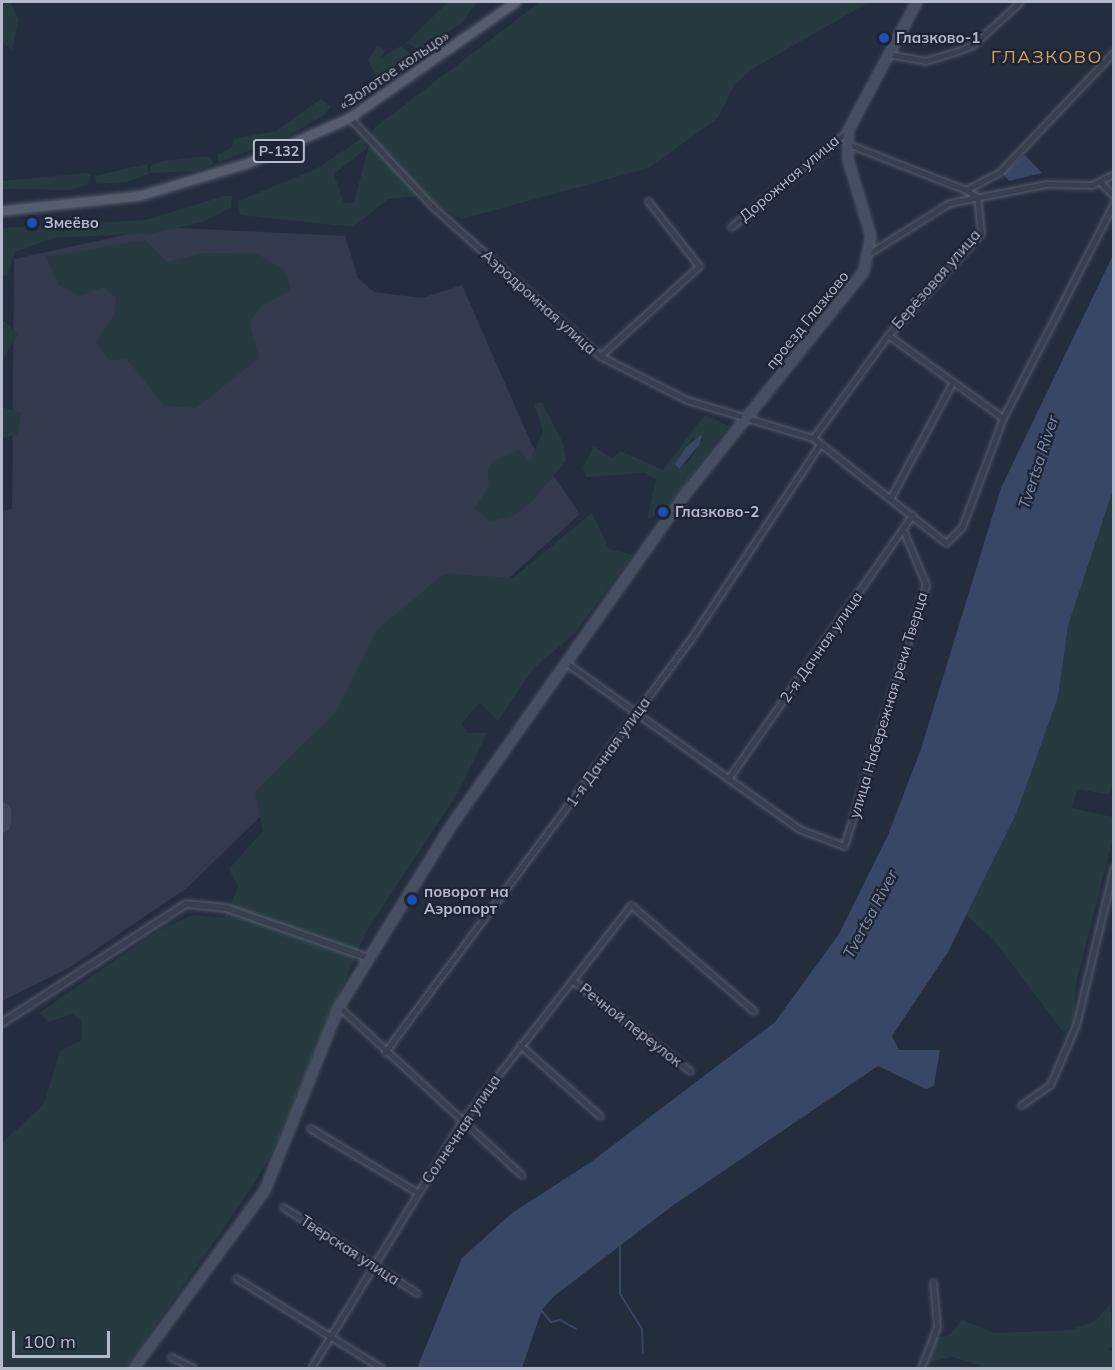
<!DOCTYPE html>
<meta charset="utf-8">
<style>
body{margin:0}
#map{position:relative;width:1115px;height:1370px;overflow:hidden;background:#242d3e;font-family:Mulish,sans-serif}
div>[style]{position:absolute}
.airport>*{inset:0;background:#323a4b}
.green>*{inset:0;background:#263a3f}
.water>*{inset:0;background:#384766}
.stream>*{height:2px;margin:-1px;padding:0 1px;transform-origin:1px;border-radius:1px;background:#384766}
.taxiway>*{height:18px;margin:-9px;padding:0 9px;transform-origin:9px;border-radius:9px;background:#3f485a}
.roads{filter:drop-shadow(0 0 2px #565d6c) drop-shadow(0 0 2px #565d6c)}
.minor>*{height:5px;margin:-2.5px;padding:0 2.5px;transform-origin:2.5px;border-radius:2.5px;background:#383f4e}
.tertiary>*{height:6px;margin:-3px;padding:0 3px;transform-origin:3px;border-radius:3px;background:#383f4e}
.secondary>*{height:8px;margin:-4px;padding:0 4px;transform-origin:4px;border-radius:4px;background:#464e61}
.primary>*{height:8px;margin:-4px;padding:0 4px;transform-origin:4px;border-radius:4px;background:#565e6e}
.dots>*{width:16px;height:16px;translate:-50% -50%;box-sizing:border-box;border:3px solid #1d2433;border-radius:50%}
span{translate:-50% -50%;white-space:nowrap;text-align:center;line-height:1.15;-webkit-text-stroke:4.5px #1d2433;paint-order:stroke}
.shield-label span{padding:2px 4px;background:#1d2433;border:2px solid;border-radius:4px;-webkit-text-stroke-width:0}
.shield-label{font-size:14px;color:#b4bac9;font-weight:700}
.poi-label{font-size:15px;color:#b4bac9;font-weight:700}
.left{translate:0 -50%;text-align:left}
.street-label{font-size:15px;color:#b4bac9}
.water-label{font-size:16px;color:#7c8eb2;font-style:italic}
.quarter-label{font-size:18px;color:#d6a062;letter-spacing:1.5px}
.frame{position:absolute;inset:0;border:3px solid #b4bac9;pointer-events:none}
.scale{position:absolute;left:12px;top:1331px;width:98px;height:27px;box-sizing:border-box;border:3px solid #b4bac9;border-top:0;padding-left:8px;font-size:18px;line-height:21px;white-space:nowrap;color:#b4bac9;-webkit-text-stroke:4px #1d2433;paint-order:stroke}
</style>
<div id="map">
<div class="airport">
<div style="clip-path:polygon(161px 227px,345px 236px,358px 278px,374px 292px,422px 298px,462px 285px,532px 445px,580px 514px,466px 616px,188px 887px,69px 968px,2px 1001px,2px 511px,12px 509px,14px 259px)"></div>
</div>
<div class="green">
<div style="clip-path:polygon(2px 2px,10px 2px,19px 20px,12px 50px,2px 42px)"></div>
<div style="clip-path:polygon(448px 2px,477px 2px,462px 23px,420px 50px,406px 43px)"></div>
<div style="clip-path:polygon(540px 2px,869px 2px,754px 68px,735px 84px,718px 118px,649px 168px,462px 219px,420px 196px,388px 199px,353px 227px,240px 215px,238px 201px,316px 169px,361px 139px,367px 148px,334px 174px,344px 203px,354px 202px,368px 149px,377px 143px,371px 136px,374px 128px)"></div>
<div style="clip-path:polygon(377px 46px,385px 50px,381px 58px,401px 46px,411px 54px,378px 80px,368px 60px)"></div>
<div style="clip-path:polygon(321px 99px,331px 107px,323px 116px,281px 140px,219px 162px,217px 155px,232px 147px,233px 139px,276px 131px)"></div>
<div style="clip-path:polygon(209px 156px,214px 164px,196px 171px,150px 173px,150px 166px,162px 161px)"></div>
<div style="clip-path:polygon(147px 164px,149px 174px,127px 182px,97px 184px,94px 176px)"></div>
<div style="clip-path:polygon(87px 173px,91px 176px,87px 185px,69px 190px,2px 189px,2px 181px)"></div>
<div style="clip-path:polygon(224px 196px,232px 196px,231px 208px,203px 222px,153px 233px,54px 238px,15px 252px,7px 276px,2px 275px,2px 228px,145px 220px)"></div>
<div style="clip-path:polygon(145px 240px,167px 262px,204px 253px,257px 254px,284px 270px,291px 290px,261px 306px,249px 323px,259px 358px,196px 408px,164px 405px,126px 358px,110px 361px,96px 342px,115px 313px,116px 297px,103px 287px,79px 296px,59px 285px,46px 257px)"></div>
<div style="clip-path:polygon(2px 319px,18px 334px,2px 360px)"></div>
<div style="clip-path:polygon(542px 402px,563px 443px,566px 461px,531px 502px,513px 516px,490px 521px,475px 509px,489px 486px,488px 471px,493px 461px,519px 450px,530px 462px,543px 431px,534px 404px)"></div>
<div style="clip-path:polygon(2px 407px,21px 413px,18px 434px,2px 438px)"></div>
<div style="clip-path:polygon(evenodd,705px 414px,729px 426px,668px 506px,647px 520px,656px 479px,644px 473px,586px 477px,583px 468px,594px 446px,612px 458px,621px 451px,663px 470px,705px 414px,692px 438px,704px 438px,686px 464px,675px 464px,692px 438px)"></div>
<div style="clip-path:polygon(1113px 490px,1113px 780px,1110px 795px,1077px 789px,1072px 808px,1113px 817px,1113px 838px,1077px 979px,1073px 1019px,1064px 1033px,993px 939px,966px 915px,1017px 812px,1058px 697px,1068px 626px)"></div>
<div style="clip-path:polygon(592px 513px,609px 549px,633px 555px,575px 633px,532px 670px,498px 721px,480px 703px,461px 724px,468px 733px,487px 733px,460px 789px,365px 934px,271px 1155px,252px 1187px,126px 1368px,2px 1368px,2px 1143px,44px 1104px,60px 1051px,81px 1041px,82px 1021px,72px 1014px,49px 1022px,39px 1013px,157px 931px,193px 915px,224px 918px,238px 887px,229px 869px,263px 831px,255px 792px,336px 712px,377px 630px,444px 574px,513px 578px)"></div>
<div style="clip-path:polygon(1110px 1304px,1113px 1346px,1107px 1349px,1113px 1352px,1113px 1368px,988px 1368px,952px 1357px,929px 1362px,936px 1338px,950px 1335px,962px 1320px,995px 1333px,1070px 1330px,1095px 1321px)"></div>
</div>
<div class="water">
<div style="clip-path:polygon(1025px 155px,1042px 173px,1009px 181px,1003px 174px)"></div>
<div style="clip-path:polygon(1113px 255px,1113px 490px,1068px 626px,1058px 697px,1017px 812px,948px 952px,892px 1036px,899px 1050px,940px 1050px,934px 1086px,926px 1089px,878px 1066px,675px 1204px,554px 1296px,542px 1310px,522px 1368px,417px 1368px,462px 1258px,512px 1213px,591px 1162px,775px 1022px,839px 934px,888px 835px,921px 749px,1001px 488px)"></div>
<div style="clip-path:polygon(702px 434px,700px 444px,679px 469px,675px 464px,686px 447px)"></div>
</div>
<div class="stream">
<div style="left:620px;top:1247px;width:47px;rotate:90deg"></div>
<div style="left:620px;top:1294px;width:41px;rotate:57.8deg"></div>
<div style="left:642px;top:1329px;width:24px;rotate:88deg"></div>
<div style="left:541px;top:1310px;width:16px;rotate:50deg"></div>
<div style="left:551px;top:1322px;width:9px;rotate:-13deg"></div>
<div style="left:560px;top:1320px;width:18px;rotate:29deg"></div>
</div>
<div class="taxiway">
<div style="left:2px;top:811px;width:13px;rotate:90deg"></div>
</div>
<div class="roads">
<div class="minor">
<div style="left:887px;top:54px;width:39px;rotate:10deg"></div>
<div style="left:925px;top:61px;width:28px;rotate:-17deg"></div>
<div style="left:952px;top:53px;width:22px;rotate:-21deg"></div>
<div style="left:973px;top:45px;width:64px;rotate:-42.5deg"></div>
<div style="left:350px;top:118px;width:120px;rotate:47deg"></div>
<div style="left:432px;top:206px;width:225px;rotate:41.8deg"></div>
<div style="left:600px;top:356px;width:97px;rotate:26.8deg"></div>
<div style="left:687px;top:400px;width:132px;rotate:16.8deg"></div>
<div style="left:813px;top:438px;width:169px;rotate:38.3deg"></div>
<div style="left:946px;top:543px;width:23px;rotate:-45deg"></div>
<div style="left:962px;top:527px;width:116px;rotate:-69.4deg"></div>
<div style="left:1003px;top:418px;width:142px;rotate:-144.2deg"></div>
<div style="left:888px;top:335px;width:138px;rotate:-47.6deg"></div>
<div style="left:981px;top:233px;width:36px;rotate:-96deg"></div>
<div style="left:977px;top:197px;width:13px;rotate:-148deg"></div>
<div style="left:966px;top:190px;width:38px;rotate:-28deg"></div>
<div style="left:1000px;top:172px;width:166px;rotate:-46.5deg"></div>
<div style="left:848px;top:144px;width:127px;rotate:21.3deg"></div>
<div style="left:1101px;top:183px;width:18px;rotate:45deg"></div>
<div style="left:731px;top:227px;width:151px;rotate:-39.4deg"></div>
<div style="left:871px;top:252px;width:92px;rotate:-32.1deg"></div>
<div style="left:949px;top:203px;width:99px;rotate:-11.1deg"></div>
<div style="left:1046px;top:184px;width:46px;rotate:1.2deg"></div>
<div style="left:1092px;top:185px;width:25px;rotate:-27deg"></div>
<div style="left:600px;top:356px;width:134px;rotate:-42.3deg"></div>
<div style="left:699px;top:266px;width:83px;rotate:-128.1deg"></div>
<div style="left:1003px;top:418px;width:242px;rotate:-62.7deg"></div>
<div style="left:813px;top:438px;width:127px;rotate:-53.9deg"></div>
<div style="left:891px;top:497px;width:129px;rotate:-61.8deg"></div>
<div style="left:565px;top:662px;width:287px;rotate:35.5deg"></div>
<div style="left:799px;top:829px;width:48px;rotate:20.7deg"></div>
<div style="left:844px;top:846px;width:274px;rotate:-72.6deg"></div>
<div style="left:926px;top:585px;width:57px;rotate:-112.5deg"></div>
<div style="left:728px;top:779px;width:322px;rotate:-55.1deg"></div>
<div style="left:572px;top:980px;width:149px;rotate:37.6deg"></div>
<div style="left:339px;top:1007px;width:248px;rotate:42.6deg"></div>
<div style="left:520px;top:1045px;width:107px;rotate:41.6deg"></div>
<div style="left:385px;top:1052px;width:513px;rotate:-53.49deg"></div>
<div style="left:690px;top:640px;width:235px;rotate:-56.4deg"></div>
<div style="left:1021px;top:1105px;width:35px;rotate:-35deg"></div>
<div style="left:1050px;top:1085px;width:65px;rotate:-66.6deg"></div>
<div style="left:1076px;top:1025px;width:163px;rotate:-76.5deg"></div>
<div style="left:310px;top:1128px;width:126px;rotate:31deg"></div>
<div style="left:283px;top:1207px;width:159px;rotate:32.7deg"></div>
<div style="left:236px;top:1278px;width:171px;rotate:31.8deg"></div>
<div style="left:171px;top:1357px;width:25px;rotate:26deg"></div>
<div style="left:311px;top:1368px;width:291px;rotate:-58.5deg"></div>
<div style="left:463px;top:1120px;width:273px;rotate:-52deg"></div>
<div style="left:631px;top:905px;width:162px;rotate:40.8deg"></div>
<div style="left:921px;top:1368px;width:44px;rotate:-68.7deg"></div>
<div style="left:937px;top:1327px;width:45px;rotate:-95.1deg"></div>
</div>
<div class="tertiary">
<div style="left:2px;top:1023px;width:219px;rotate:-32.9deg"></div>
<div style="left:186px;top:904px;width:40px;rotate:5.7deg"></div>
<div style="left:226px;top:908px;width:148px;rotate:19.3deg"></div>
</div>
<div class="secondary">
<div style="left:134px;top:1368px;width:221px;rotate:-53.6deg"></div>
<div style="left:265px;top:1190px;width:197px;rotate:-68deg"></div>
<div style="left:339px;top:1007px;width:209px;rotate:-58.3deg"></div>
<div style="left:449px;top:829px;width:413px;rotate:-54.8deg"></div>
<div style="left:687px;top:492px;width:283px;rotate:-51.3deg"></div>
<div style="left:864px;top:271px;width:36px;rotate:-79deg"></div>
<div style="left:871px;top:236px;width:79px;rotate:-106.8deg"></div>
<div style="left:848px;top:160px;width:29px;rotate:-90deg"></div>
<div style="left:848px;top:131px;width:146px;rotate:-61.9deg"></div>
</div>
<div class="primary">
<div style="left:2px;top:211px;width:139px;rotate:-6.2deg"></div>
<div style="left:140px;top:196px;width:114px;rotate:-16.8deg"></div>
<div style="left:249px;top:163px;width:111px;rotate:-24deg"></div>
<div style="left:350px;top:118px;width:203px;rotate:-34.9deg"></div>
</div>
</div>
<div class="dots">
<div style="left:884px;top:38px;background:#1a4fb4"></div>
<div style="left:32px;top:223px;background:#1a4fb4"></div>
<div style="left:663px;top:512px;background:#1a4fb4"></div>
<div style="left:412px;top:900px;background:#1a4fb4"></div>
</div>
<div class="shield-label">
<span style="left:279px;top:151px">Р-132</span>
</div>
<div class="poi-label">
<span class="left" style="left:896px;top:38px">Глазково-1</span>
<span class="left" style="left:44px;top:223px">Змеёво</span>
<span class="left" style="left:675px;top:512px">Глазково-2</span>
<span class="left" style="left:424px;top:900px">поворот на<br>Аэропорт</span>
</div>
<div class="street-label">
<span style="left:394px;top:70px;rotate:-34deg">«Золотое кольцо»</span>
<span style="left:789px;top:178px;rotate:-40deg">Дорожная улица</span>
<span style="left:936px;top:279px;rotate:-49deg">Берёзовая улица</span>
<span style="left:539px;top:302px;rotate:42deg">Аэродромная улица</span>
<span style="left:807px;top:320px;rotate:-51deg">проезд Глазково</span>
<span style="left:821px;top:647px;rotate:-55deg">2-я Дачная улица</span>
<span style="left:888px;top:705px;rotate:-73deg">улица Набережная реки Тверца</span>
<span style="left:608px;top:752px;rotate:-54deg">1-я Дачная улица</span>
<span style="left:631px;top:1025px;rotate:38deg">Речной переулок</span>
<span style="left:461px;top:1129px;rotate:-56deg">Солнечная улица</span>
<span style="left:350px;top:1250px;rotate:33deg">Тверская улица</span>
</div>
<div class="water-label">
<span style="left:1038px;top:462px;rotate:-72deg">Tvertsa River</span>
<span style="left:870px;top:914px;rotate:-62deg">Tvertsa River</span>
</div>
<div class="quarter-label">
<span style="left:1047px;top:57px">ГЛАЗКОВО</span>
</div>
<div class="frame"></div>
<div class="scale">100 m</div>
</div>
